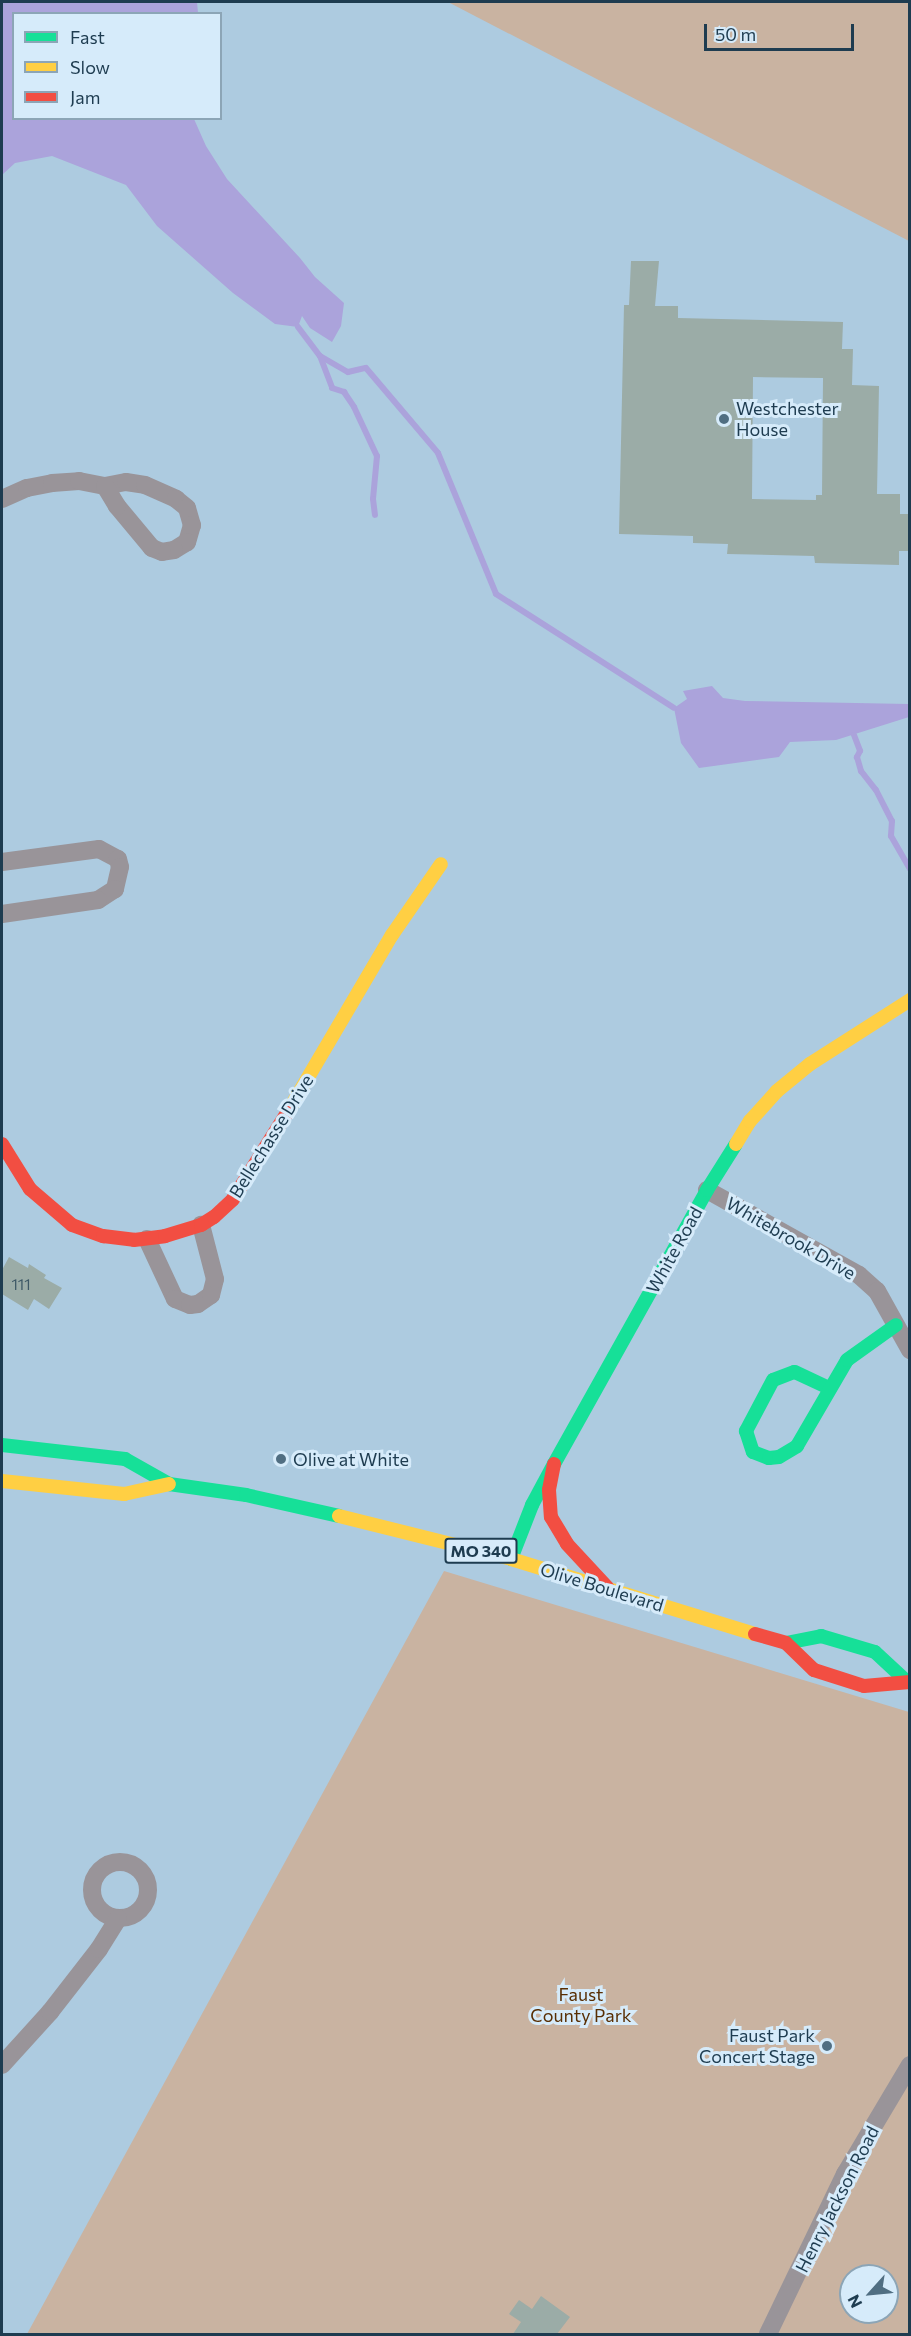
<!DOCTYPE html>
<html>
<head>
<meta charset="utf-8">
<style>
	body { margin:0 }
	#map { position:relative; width:911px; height:2336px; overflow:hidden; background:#adcbe0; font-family:Commissioner,sans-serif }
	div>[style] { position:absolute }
	.green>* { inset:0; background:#c9b3a1 }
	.water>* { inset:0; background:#aba3db }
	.stream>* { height:6px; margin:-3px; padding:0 3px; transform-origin:3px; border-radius:3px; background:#aba3db }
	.building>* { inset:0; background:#9baca7 }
	.street>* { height:18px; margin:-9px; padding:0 9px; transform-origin:9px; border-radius:9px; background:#999499 }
	.street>.ring { margin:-9px; padding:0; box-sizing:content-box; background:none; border:18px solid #999499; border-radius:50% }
	.fast>* { height:14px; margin:-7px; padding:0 7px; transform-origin:7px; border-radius:7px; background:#16e098 }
	.slow>* { height:14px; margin:-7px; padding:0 7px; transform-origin:7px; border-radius:7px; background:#ffcf43 }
	.jam>* { height:14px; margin:-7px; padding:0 7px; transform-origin:7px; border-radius:7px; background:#f24e42 }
	.dots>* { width:16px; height:16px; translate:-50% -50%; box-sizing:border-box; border:3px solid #d6ebfa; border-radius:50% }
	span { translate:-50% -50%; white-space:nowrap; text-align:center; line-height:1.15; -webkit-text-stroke:6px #d6ebfa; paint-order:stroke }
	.number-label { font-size:15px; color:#3d5866 }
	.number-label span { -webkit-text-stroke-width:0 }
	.shield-label span { padding:2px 4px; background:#d6ebfa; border:2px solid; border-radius:4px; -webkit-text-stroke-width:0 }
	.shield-label { font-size:16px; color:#1e3c50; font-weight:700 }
	.poi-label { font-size:18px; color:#1e3c50 }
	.left { translate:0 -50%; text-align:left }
	.right { translate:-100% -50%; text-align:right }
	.street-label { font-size:18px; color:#1e3c50 }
	.park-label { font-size:18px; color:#582e03 }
	.frame { position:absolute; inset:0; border:3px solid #1e3c50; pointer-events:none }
	.legend { position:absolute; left:12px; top:12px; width:210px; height:108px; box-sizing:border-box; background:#d6ebfa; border:2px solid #8ca5b6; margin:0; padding:8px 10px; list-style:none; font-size:18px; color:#1e3c50 }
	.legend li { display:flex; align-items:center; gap:12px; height:30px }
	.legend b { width:30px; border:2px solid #8ca5b6 }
	.north { position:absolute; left:839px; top:2264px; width:60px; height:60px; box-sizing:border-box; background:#d6ebfa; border:2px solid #8ca5b6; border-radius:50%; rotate:243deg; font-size:16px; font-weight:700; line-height:24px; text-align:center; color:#1e3c50 }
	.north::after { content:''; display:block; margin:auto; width:21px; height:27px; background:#506e82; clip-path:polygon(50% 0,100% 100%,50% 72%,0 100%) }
	.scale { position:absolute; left:704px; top:24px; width:150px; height:27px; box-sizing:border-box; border:3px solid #1e3c50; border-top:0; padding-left:8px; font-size:18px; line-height:21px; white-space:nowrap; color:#1e3c50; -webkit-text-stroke:4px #d6ebfa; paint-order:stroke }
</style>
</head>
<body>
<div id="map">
	<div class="green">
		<i style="clip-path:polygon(448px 2px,909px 2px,909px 241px)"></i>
		<i style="clip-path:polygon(evenodd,444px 1571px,909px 1712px,909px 2334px,27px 2334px,444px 1571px,851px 2276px,887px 2276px,887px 2312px,851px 2312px,851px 2276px)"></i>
	</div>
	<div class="water">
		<i style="clip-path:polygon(2px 2px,197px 2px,198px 13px,14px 14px,14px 118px,194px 119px,206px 146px,227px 179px,300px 258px,315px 277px,344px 303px,341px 326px,332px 342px,310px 328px,302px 316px,298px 327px,275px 324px,233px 293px,157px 226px,126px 185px,52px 156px,15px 163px,2px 175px)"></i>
		<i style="clip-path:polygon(712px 686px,723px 698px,745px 701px,909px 704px,909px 717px,836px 740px,790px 742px,779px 757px,699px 768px,681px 743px,674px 708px,687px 699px,683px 691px)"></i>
	</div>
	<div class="stream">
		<i style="left:298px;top:327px;width:36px;rotate:53deg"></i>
		<i style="left:320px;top:356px;width:32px;rotate:30deg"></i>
		<i style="left:348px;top:372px;width:18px;rotate:-13deg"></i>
		<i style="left:366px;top:368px;width:111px;rotate:49.7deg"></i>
		<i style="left:438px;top:453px;width:152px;rotate:67.6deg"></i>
		<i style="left:496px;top:594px;width:211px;rotate:32.6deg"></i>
		<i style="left:320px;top:356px;width:34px;rotate:69deg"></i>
		<i style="left:332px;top:388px;width:13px;rotate:18deg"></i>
		<i style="left:344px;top:392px;width:18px;rotate:56deg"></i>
		<i style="left:354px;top:407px;width:54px;rotate:64.9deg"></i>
		<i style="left:377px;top:456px;width:43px;rotate:95.3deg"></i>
		<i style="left:373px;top:499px;width:16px;rotate:83deg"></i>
		<i style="left:854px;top:735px;width:17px;rotate:69deg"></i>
		<i style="left:860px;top:751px;width:7px;rotate:117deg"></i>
		<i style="left:857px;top:757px;width:15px;rotate:74deg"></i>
		<i style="left:861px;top:771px;width:24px;rotate:52deg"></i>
		<i style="left:876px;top:790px;width:35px;rotate:63deg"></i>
		<i style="left:892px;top:821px;width:15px;rotate:94deg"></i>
		<i style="left:891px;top:836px;width:38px;rotate:60deg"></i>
	</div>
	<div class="building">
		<i style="clip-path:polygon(evenodd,631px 261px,659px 261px,655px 306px,678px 306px,678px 318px,843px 322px,842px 349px,853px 349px,852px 385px,879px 386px,877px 494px,900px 494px,900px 514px,909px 514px,909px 551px,899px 551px,899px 565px,815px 563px,814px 556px,727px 554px,728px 544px,693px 543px,693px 536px,619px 534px,624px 305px,629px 305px,631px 261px,753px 377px,823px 378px,822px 495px,816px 495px,816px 500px,752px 499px,753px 377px)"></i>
		<i style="clip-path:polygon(9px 1257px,28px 1268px,29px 1264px,46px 1275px,44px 1278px,62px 1288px,49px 1309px,34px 1299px,28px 1310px,2px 1294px,2px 1270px)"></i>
		<i style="clip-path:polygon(541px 2296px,570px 2317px,557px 2334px,513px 2334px,521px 2322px,509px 2314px,519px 2300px,532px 2309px)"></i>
	</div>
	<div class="street">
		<i style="left:2px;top:499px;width:27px;rotate:-24deg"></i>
		<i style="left:27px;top:488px;width:25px;rotate:-11deg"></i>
		<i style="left:52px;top:483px;width:27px;rotate:-4deg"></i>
		<i style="left:79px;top:481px;width:26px;rotate:11deg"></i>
		<i style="left:105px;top:486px;width:21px;rotate:-11deg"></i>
		<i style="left:126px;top:482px;width:19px;rotate:9deg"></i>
		<i style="left:145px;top:485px;width:34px;rotate:24deg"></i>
		<i style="left:176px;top:499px;width:14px;rotate:39deg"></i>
		<i style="left:187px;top:508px;width:18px;rotate:74deg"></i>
		<i style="left:192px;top:525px;width:18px;rotate:106deg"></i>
		<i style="left:187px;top:542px;width:15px;rotate:148deg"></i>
		<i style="left:174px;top:550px;width:12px;rotate:171deg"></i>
		<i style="left:162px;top:552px;width:11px;rotate:-158deg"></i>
		<i style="left:152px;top:548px;width:55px;rotate:-129.8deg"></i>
		<i style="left:117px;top:506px;width:23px;rotate:-121deg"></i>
		<i style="left:2px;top:862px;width:98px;rotate:-7.6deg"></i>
		<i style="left:99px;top:849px;width:21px;rotate:28deg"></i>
		<i style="left:118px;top:859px;width:8px;rotate:76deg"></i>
		<i style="left:120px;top:867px;width:23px;rotate:103deg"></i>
		<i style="left:115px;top:889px;width:20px;rotate:147deg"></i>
		<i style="left:98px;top:900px;width:97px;rotate:171.7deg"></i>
		<i style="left:707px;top:1190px;width:174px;rotate:29.2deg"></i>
		<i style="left:859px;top:1275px;width:24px;rotate:42deg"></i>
		<i style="left:877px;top:1291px;width:68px;rotate:60.8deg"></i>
		<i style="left:147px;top:1239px;width:66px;rotate:65deg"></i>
		<i style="left:175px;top:1299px;width:16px;rotate:22deg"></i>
		<i style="left:190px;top:1305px;width:8px;rotate:-7deg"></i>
		<i style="left:198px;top:1304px;width:16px;rotate:-35deg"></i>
		<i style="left:211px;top:1295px;width:16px;rotate:-76deg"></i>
		<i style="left:215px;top:1279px;width:56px;rotate:-104.5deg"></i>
		<i class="ring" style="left:92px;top:1862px;width:38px;height:38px"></i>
		<i style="left:2px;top:2065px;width:72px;rotate:-47.8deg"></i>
		<i style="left:50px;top:2012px;width:80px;rotate:-52.1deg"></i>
		<i style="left:99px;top:1949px;width:36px;rotate:-58deg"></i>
		<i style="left:768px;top:2334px;width:178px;rotate:-64.3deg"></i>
		<i style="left:845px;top:2174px;width:127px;rotate:-59.2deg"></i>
	</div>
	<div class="fast">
		<i style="left:829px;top:1388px;width:38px;rotate:-155deg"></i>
		<i style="left:794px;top:1372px;width:22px;rotate:159deg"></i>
		<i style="left:773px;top:1380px;width:58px;rotate:117.9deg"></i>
		<i style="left:746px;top:1431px;width:22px;rotate:72deg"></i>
		<i style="left:753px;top:1452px;width:17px;rotate:21deg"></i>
		<i style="left:769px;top:1458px;width:10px;rotate:-6deg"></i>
		<i style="left:779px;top:1457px;width:21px;rotate:-31deg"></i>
		<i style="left:797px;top:1446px;width:99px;rotate:-59.8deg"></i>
		<i style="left:847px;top:1360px;width:60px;rotate:-35.5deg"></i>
		<i style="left:2px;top:1445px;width:124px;rotate:6.5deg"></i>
		<i style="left:125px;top:1459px;width:51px;rotate:29.6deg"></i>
		<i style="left:169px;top:1484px;width:78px;rotate:8.1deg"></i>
		<i style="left:246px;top:1495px;width:95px;rotate:12.7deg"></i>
		<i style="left:511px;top:1559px;width:58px;rotate:-68.7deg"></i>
		<i style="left:532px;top:1505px;width:47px;rotate:-61.8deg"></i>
		<i style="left:554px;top:1464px;width:314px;rotate:-60.8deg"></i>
		<i style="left:707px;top:1190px;width:54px;rotate:-57.8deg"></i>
		<i style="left:786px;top:1643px;width:36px;rotate:-11deg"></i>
		<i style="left:821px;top:1636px;width:56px;rotate:16.5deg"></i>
		<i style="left:875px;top:1652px;width:41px;rotate:43deg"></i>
	</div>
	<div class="slow">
		<i style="left:290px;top:1108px;width:201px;rotate:-59.5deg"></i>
		<i style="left:392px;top:935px;width:86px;rotate:-55.4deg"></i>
		<i style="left:736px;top:1144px;width:27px;rotate:-59deg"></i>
		<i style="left:750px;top:1121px;width:40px;rotate:-48deg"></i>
		<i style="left:777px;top:1091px;width:43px;rotate:-39.3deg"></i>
		<i style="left:810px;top:1064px;width:119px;rotate:-32.6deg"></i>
		<i style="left:2px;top:1481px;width:123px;rotate:6.1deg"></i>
		<i style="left:124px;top:1494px;width:46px;rotate:-12.5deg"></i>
		<i style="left:339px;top:1516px;width:177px;rotate:14deg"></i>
		<i style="left:511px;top:1559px;width:255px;rotate:17.1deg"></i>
	</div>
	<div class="jam">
		<i style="left:2px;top:1144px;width:53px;rotate:58.1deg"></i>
		<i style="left:30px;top:1189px;width:55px;rotate:40.6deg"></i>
		<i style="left:72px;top:1225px;width:33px;rotate:20deg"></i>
		<i style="left:103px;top:1236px;width:31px;rotate:7deg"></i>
		<i style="left:134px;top:1240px;width:31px;rotate:-7deg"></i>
		<i style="left:165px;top:1236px;width:38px;rotate:-17deg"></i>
		<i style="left:201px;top:1225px;width:15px;rotate:-32deg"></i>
		<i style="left:214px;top:1217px;width:26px;rotate:-43deg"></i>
		<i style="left:233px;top:1199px;width:107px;rotate:-57.9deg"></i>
		<i style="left:554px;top:1464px;width:26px;rotate:101deg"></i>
		<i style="left:549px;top:1490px;width:27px;rotate:86deg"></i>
		<i style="left:551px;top:1517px;width:31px;rotate:59deg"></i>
		<i style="left:567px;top:1544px;width:59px;rotate:47.1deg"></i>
		<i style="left:755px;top:1634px;width:32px;rotate:16deg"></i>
		<i style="left:786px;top:1643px;width:39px;rotate:44deg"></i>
		<i style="left:814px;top:1670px;width:52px;rotate:17.7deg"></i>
		<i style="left:864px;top:1686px;width:46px;rotate:-5deg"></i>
	</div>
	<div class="dots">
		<i style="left:724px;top:419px;background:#506e82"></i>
		<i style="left:281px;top:1459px;background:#506e82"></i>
		<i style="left:827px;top:2046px;background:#506e82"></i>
	</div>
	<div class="number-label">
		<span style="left:21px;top:1285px">111</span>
	</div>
	<div class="shield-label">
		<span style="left:481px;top:1551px">MO 340</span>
	</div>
	<div class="poi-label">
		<span class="left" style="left:736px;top:419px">Westchester<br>House</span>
		<span class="left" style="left:293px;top:1459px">Olive at White</span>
		<span class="right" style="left:815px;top:2046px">Faust Park<br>Concert Stage</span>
	</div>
	<div class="street-label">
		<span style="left:271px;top:1136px;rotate:-58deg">Bellechasse Drive</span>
		<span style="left:791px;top:1238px;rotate:30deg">Whitebrook Drive</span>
		<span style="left:674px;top:1250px;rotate:-61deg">White Road</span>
		<span style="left:602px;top:1587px;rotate:17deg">Olive Boulevard</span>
		<span style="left:837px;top:2199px;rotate:-63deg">Henry Jackson Road</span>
	</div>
	<div class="park-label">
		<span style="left:581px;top:2005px">Faust<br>County Park</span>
	</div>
	<div class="frame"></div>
	<ul class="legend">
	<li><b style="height:8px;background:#16e098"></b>Fast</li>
	<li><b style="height:8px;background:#ffcf43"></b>Slow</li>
	<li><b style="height:8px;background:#f24e42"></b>Jam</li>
	</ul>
	<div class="north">N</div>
	<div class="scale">50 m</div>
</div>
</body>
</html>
